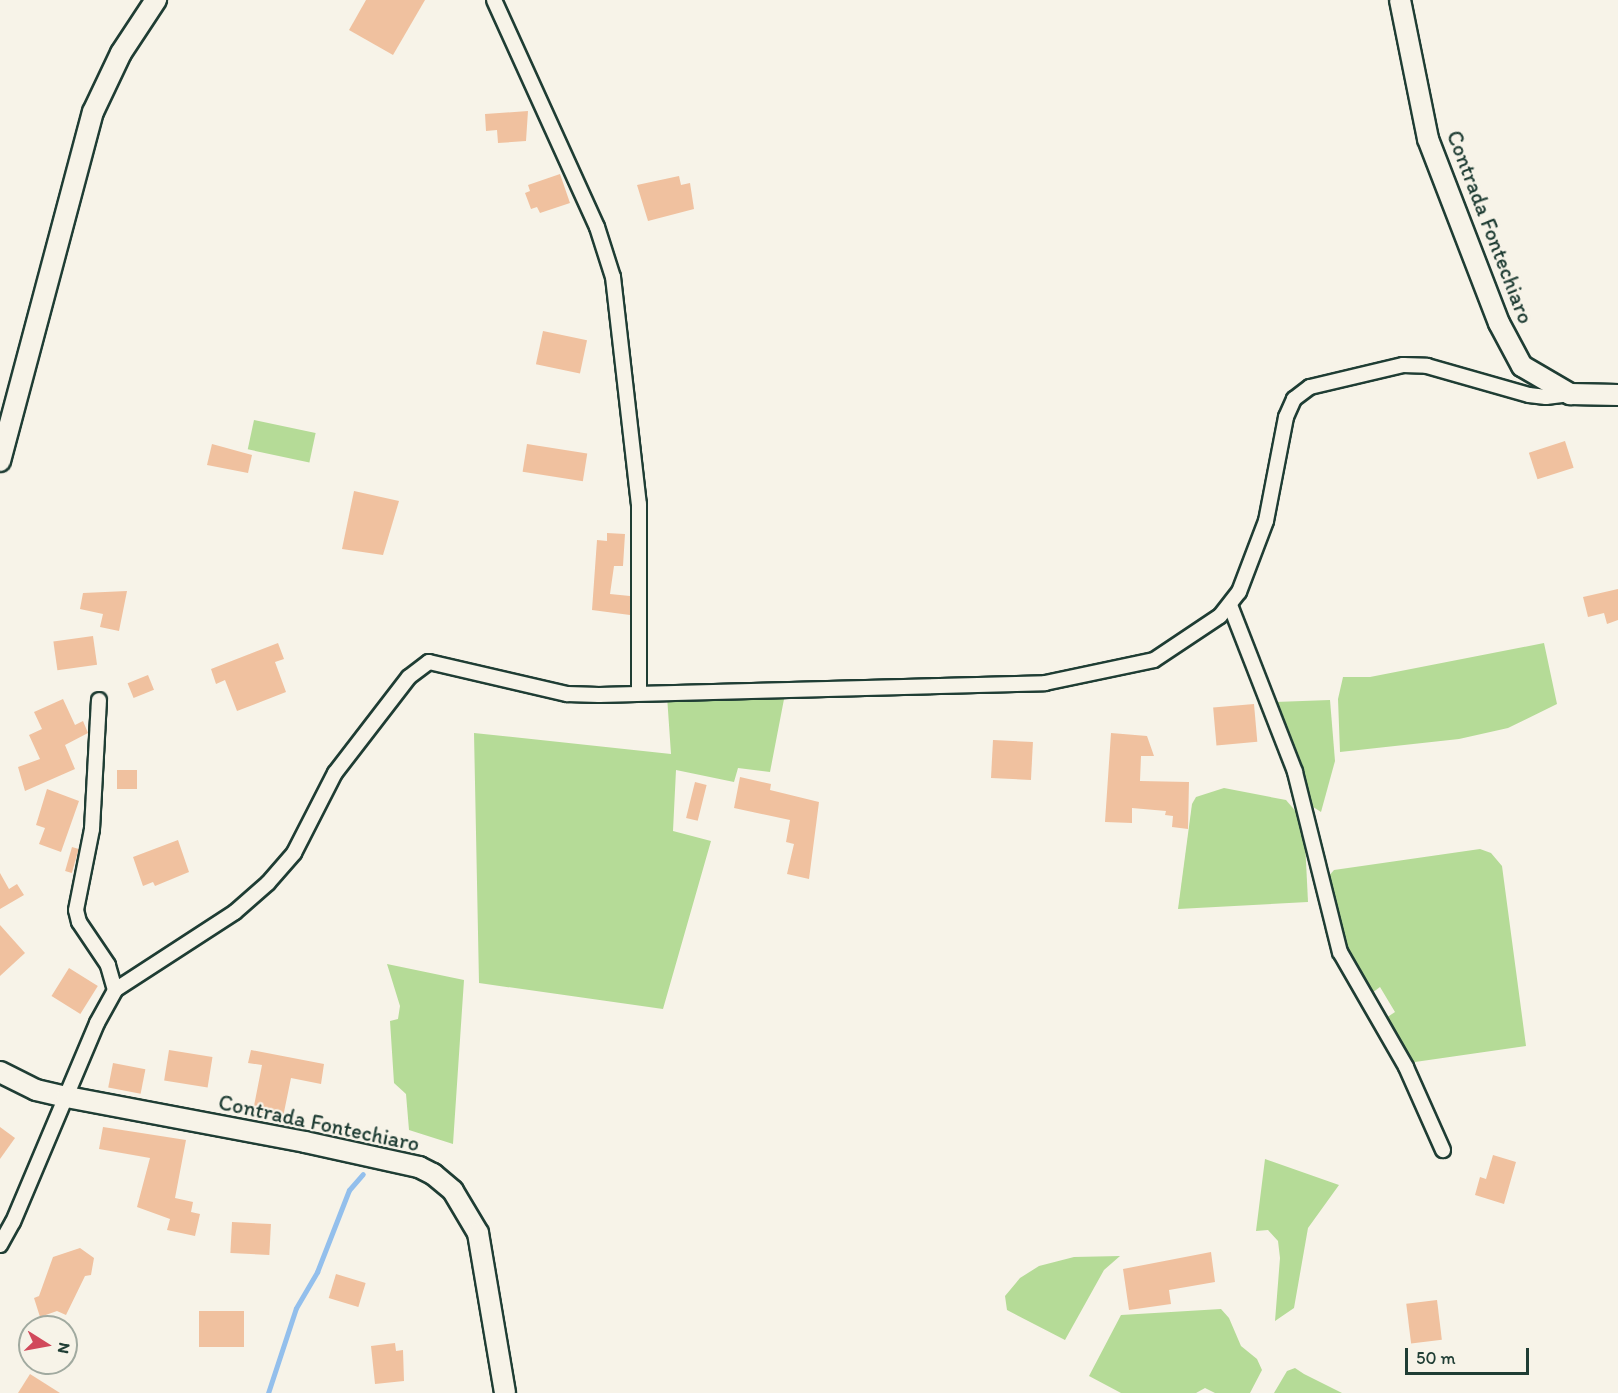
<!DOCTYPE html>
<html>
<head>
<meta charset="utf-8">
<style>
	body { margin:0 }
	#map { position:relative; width:1618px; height:1393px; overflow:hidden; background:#f7f3e8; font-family:Itim,sans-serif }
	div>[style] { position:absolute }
	.green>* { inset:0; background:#b5db97; transform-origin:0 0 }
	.stream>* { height:5px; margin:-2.5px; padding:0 2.5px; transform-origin:2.5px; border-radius:2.5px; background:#93bfec }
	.building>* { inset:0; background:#f0c19f; transform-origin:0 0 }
	.roads { filter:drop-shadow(2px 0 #1f3d34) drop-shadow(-2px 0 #1f3d34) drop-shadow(0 2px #1f3d34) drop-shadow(0 -2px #1f3d34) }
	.street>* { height:14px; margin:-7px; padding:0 7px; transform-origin:7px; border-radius:7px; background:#f7f3e8 }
	.secondary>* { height:20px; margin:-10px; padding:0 10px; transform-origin:10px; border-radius:10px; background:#f7f3e8 }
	span { translate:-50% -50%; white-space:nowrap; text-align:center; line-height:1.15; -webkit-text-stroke:4.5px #f7f3e8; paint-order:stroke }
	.street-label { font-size:22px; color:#1f3d34 }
	.north { position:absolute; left:18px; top:1315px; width:60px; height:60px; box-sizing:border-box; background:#f7f3e8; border:2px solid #a1aaa0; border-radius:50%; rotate:101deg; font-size:16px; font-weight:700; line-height:24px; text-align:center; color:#1f3d34 }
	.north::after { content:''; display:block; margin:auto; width:21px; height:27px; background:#d1495b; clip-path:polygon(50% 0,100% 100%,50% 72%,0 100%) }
	.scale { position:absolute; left:1405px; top:1348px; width:124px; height:27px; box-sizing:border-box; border:3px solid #1f3d34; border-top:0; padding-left:8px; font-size:18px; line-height:21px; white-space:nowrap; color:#1f3d34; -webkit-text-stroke:4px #f7f3e8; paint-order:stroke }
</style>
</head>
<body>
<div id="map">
	<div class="green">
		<i style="left:254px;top:420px;width:63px;height:30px;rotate:12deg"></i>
		<i style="clip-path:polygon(1544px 643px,1557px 704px,1508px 728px,1459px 739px,1340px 752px,1338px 699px,1343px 677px,1370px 677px)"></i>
		<i style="clip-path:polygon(785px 694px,770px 772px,738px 768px,734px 782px,676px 770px,673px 831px,711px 841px,663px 1009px,479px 983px,474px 733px,671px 754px,667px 696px)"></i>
		<i style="clip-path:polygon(1330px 700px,1335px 761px,1321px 812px,1310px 805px,1275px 702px)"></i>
		<i style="clip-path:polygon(1224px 788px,1286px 800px,1304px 821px,1308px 902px,1178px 909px,1192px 804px,1196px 797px)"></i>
		<i style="clip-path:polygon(1480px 849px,1491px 853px,1502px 866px,1526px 1046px,1408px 1063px,1386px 1018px,1395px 1012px,1380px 987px,1372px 993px,1349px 954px,1327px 878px,1334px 870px)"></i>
		<i style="clip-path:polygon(387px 964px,464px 980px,453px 1144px,409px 1130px,406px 1094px,394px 1083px,390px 1021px,398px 1019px,400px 1006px)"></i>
		<i style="clip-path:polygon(1265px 1159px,1339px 1185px,1308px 1228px,1294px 1308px,1275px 1321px,1280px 1258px,1278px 1241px,1268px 1230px,1256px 1231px)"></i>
		<i style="clip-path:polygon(1120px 1256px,1104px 1270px,1065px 1340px,1007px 1310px,1005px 1296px,1020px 1278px,1039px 1266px,1074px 1257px)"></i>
		<i style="clip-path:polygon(1221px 1309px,1229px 1318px,1241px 1346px,1257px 1359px,1262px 1370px,1250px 1393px,1215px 1393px,1205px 1388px,1196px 1393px,1121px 1393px,1089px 1376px,1121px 1315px)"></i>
		<i style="clip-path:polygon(1295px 1368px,1304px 1374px,1342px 1393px,1274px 1393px,1287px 1371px)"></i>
	</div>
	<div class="stream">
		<i style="left:268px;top:1393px;width:89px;rotate:-71.8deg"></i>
		<i style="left:296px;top:1308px;width:42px;rotate:-59.7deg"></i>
		<i style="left:317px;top:1272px;width:88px;rotate:-68.7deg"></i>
		<i style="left:349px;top:1190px;width:21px;rotate:-49deg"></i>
	</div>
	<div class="building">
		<i style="clip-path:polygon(366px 0,425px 0,393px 55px,349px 30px)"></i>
		<i style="clip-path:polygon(528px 111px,526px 141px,498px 143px,497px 130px,486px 131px,485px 114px)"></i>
		<i style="clip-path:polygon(560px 174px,570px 203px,540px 213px,537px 207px,531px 209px,525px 193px,530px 191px,528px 185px)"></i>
		<i style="clip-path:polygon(679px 176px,681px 185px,690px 183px,694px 209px,648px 221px,637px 185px)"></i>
		<i style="left:543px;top:331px;width:45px;height:34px;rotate:12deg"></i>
		<i style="left:1565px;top:441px;width:28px;height:38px;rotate:72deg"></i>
		<i style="clip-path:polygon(212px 444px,252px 455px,248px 473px,207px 465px)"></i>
		<i style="left:527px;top:444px;width:61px;height:28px;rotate:9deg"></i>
		<i style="clip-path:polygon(354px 491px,399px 501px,383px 555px,342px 549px)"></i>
		<i style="clip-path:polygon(607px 533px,625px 534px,623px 566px,614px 566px,610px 594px,630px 596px,630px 615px,592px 610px,597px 540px,607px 541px)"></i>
		<i style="clip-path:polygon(1618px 589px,1618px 620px,1607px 624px,1604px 613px,1588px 617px,1583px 597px)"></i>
		<i style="clip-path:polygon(127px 591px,119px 631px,100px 627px,103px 614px,80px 609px,83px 593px)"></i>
		<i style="left:93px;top:636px;width:29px;height:40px;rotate:82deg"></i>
		<i style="clip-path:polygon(278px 643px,284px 659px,275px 662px,286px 692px,237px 711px,225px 680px,216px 684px,211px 669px)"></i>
		<i style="left:148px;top:675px;width:16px;height:22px;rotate:68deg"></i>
		<i style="clip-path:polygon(63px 699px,75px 725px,83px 721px,88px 733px,65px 745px,75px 769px,25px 791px,18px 767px,40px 759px,29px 735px,42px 729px,34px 712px)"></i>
		<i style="left:1254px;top:704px;width:38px;height:41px;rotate:85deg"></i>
		<i style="clip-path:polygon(1111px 733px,1147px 736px,1154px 756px,1141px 756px,1140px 781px,1189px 782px,1188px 829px,1172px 827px,1173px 816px,1165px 815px,1166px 811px,1132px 808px,1132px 823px,1105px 822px)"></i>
		<i style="left:993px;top:740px;width:40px;height:38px;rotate:3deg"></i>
		<i style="left:117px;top:770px;width:20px;height:19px"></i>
		<i style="clip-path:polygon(740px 777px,771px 784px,770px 790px,819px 802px,809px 879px,787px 874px,794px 844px,786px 842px,790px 820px,734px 808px)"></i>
		<i style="left:695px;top:782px;width:12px;height:37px;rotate:14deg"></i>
		<i style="clip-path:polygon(47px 789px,79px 801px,61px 852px,39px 844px,45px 828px,36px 825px)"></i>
		<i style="clip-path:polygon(178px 840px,189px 872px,155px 886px,153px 882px,143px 886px,133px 857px)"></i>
		<i style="left:72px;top:847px;width:7px;height:25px;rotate:16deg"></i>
		<i style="clip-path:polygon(0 873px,9px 889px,17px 884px,24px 895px,0 909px)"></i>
		<i style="clip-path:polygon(0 925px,25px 953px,0 976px)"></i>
		<i style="left:69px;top:968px;width:34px;height:33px;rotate:32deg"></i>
		<i style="left:169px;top:1050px;width:44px;height:31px;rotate:9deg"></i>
		<i style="clip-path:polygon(251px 1050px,324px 1064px,321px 1084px,291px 1078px,283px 1117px,253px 1111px,262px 1065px,248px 1063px)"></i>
		<i style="left:113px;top:1063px;width:33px;height:25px;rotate:11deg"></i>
		<i style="clip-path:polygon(0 1127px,15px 1138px,0 1159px)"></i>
		<i style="clip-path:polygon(103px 1127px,186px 1140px,175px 1198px,193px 1202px,191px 1212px,200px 1214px,195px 1236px,167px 1230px,170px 1219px,137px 1207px,150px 1158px,99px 1149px)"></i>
		<i style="clip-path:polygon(1493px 1155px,1516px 1162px,1504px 1204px,1475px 1195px,1480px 1177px,1486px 1179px)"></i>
		<i style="left:232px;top:1222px;width:39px;height:31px;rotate:3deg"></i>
		<i style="clip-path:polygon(80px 1248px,94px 1258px,91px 1275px,85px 1276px,66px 1315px,57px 1311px,40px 1317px,34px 1298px,39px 1296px,53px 1257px)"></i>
		<i style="clip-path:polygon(1211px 1252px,1215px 1282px,1169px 1290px,1171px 1304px,1129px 1310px,1123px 1269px)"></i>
		<i style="left:336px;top:1274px;width:31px;height:25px;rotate:17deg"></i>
		<i style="left:1437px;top:1300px;width:40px;height:31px;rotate:83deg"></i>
		<i style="left:199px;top:1311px;width:45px;height:36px"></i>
		<i style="clip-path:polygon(395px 1343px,396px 1351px,403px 1350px,404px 1381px,375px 1384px,371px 1346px)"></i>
		<i style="clip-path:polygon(30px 1374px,60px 1393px,18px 1393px)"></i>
	</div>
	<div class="roads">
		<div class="street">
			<i style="left:494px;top:0;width:249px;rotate:65.6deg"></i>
			<i style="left:597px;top:227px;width:52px;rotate:72.3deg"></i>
			<i style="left:613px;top:277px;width:228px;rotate:83.5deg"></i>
			<i style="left:639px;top:504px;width:187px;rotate:90deg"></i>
			<i style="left:1230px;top:605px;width:179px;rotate:68.7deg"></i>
			<i style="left:1295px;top:772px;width:186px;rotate:76deg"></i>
			<i style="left:1340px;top:952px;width:133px;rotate:60.1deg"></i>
			<i style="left:1406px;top:1067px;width:91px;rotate:66deg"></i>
			<i style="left:115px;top:990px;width:143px;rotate:-33deg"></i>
			<i style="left:235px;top:912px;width:44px;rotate:-41.3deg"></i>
			<i style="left:268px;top:883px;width:40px;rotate:-49deg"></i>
			<i style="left:294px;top:853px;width:90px;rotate:-62.9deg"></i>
			<i style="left:335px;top:773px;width:121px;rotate:-52.4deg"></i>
			<i style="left:409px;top:677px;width:25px;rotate:-37deg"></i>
			<i style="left:429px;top:662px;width:142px;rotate:13.1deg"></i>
			<i style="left:567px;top:694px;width:32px;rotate:2deg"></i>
			<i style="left:599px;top:695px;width:446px;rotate:-1.5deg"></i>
			<i style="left:1045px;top:683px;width:111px;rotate:-11.9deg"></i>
			<i style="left:1154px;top:660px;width:79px;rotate:-33.7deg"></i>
			<i style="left:1220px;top:616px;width:31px;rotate:-52deg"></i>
			<i style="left:1239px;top:592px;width:76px;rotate:-69.2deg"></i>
			<i style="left:1266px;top:521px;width:106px;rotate:-79.1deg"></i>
			<i style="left:1286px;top:417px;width:20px;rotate:-66deg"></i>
			<i style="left:1294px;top:399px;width:20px;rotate:-37deg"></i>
			<i style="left:1310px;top:387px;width:96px;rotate:-13.3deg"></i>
			<i style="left:1403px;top:365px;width:24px;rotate:2deg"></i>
			<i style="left:1427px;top:366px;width:106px;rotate:15.9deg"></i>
			<i style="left:1529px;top:395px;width:17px;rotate:7deg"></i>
			<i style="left:1546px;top:397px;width:24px;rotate:-7deg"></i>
			<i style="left:0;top:1245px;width:26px;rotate:-61deg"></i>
			<i style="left:13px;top:1222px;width:216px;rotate:-67.1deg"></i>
			<i style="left:97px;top:1023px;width:38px;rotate:-61deg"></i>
			<i style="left:115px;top:990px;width:26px;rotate:-106deg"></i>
			<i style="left:108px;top:965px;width:52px;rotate:-124deg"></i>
			<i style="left:79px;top:922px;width:12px;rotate:-104deg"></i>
			<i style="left:76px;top:910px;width:83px;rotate:-78.8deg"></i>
			<i style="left:92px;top:829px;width:129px;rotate:-86.9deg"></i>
		</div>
		<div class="secondary">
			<i style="left:1400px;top:0;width:142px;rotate:78.6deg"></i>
			<i style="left:1428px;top:139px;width:197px;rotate:68.9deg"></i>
			<i style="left:1499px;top:323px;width:49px;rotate:61.9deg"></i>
			<i style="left:1522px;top:366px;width:56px;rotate:30.3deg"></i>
			<i style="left:1570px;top:394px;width:48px;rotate:1.2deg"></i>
			<i style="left:0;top:461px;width:361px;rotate:-75.1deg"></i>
			<i style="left:93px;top:112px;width:65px;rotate:-64.6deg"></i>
			<i style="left:121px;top:53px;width:64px;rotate:-56.6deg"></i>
			<i style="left:0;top:1072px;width:40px;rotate:26.6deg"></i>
			<i style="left:36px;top:1090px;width:32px;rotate:13deg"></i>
			<i style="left:67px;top:1097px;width:242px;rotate:10.7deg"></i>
			<i style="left:305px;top:1142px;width:117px;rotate:12.4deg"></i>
			<i style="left:419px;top:1167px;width:16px;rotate:27deg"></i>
			<i style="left:433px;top:1174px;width:26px;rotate:40deg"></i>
			<i style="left:453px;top:1191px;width:49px;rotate:59.2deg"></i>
			<i style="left:478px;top:1233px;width:162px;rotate:80.4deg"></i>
		</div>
	</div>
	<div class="street-label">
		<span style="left:1490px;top:227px;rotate:69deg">Contrada Fontechiaro</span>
		<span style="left:319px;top:1123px;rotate:12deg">Contrada Fontechiaro</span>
	</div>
	<div class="north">N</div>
	<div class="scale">50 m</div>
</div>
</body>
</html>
